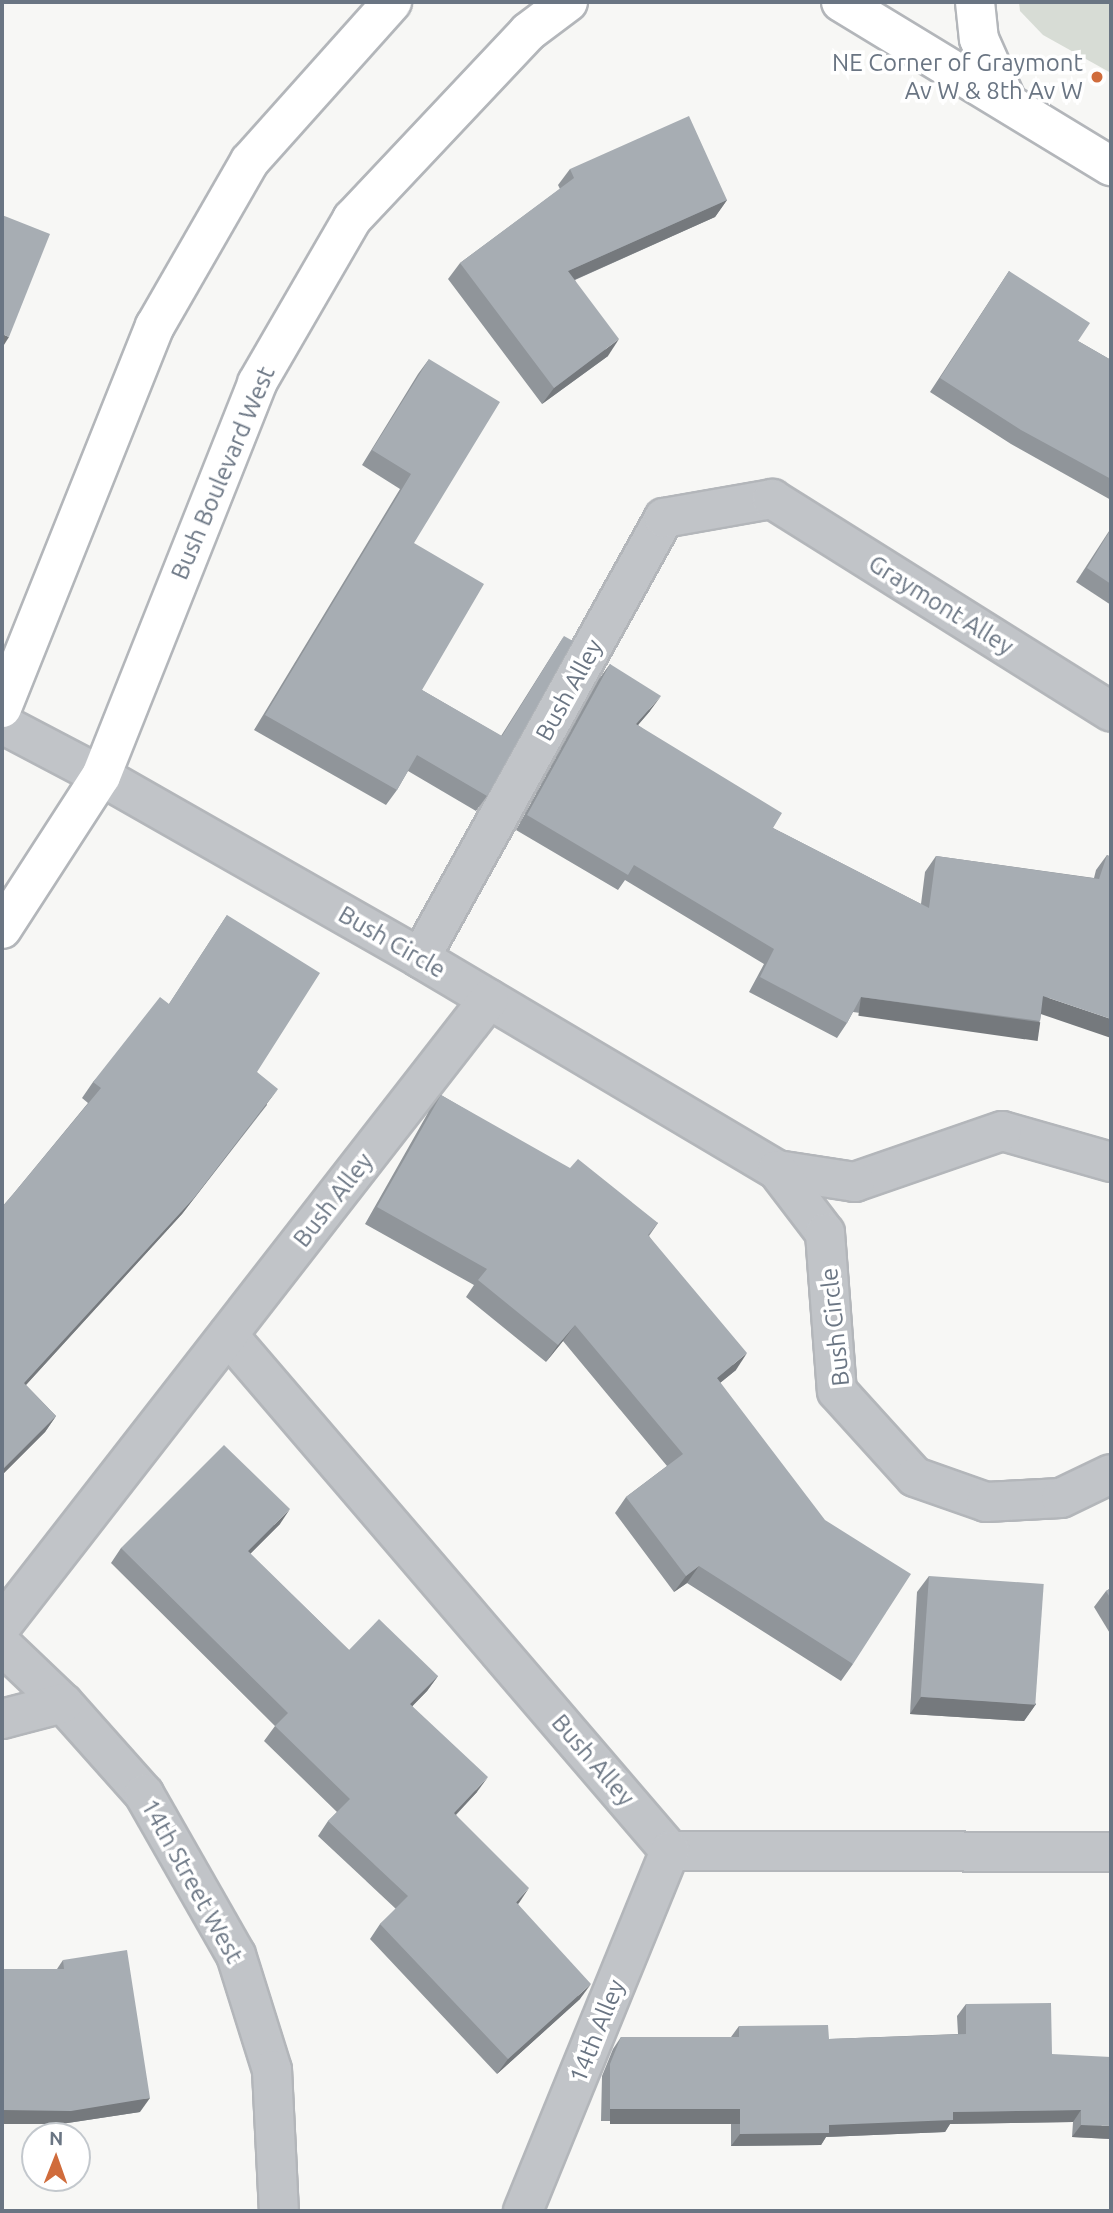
<!DOCTYPE html>
<html>
<head>
<meta charset="utf-8">
<style>
	body { margin:0 }
	#map { position:relative; width:1113px; height:2213px; overflow:hidden; background:#f7f7f5; font-family:Ubuntu,sans-serif }
	div>[style] { position:absolute }
	.green>* { inset:0; background:#d7dcd5 }
	.roads { filter:drop-shadow(2px 0 #b3b6ba) drop-shadow(-2px 0 #b3b6ba) drop-shadow(0 2px #b3b6ba) drop-shadow(0 -2px #b3b6ba) }
	.minor>* { height:38px; margin:-19px; padding:0 19px; transform-origin:19px; border-radius:19px; background:#c1c4c8 }
	.major>* { height:38px; margin:-19px; padding:0 19px; transform-origin:19px; border-radius:19px; background:#fff }
	.wall>* { inset:0; background:#90959a }
	.shaded-wall>* { inset:0; background:#75797d; transform-origin:0 0 }
	.building>* { inset:0; background:#a7adb3; transform-origin:0 0 }
	.dots>* { width:19px; height:19px; translate:-50% -50%; box-sizing:border-box; border:4px solid #fff; border-radius:50% }
	span { translate:-50% -50%; white-space:nowrap; text-align:center; line-height:1.15; -webkit-text-stroke:7px #fff; paint-order:stroke }
	.poi-label { font-size:24px; color:#6a7583 }
	.right { translate:-100% -50%; text-align:right }
	.street-label { font-size:24px; color:#6a7583 }
	.frame { position:absolute; inset:0; border:4px solid #6a7583; pointer-events:none }
	.north { position:absolute; left:21px; top:2122px; width:70px; height:70px; box-sizing:border-box; background:#fff; border:2px solid #c3c8cd; border-radius:50%; rotate:1deg; font-size:19px; font-weight:700; line-height:28px; text-align:center; color:#6a7583 }
	.north::after { content:''; display:block; margin:auto; width:24px; height:32px; background:#d06c3c; clip-path:polygon(50% 0,100% 100%,50% 72%,0 100%) }
</style>
</head>
<body>
<div id="map">
	<div class="green">
		<i style="clip-path:polygon(1019px 2px,1111px 2px,1111px 73px,1043px 35px,1020px 11px)"></i>
	</div>
	<div class="roads">
		<div class="minor">
			<i style="left:2px;top:724px;width:112px;rotate:27.7deg"></i>
			<i style="left:101px;top:776px;width:367px;rotate:29.7deg"></i>
			<i style="left:420px;top:958px;width:415px;rotate:30.7deg"></i>
			<i style="left:420px;top:958px;width:503px;rotate:-60.99deg"></i>
			<i style="left:664px;top:518px;width:110px;rotate:-10deg"></i>
			<i style="left:772px;top:499px;width:400px;rotate:32.1deg"></i>
			<i style="left:1111px;top:1162px;width:113px;rotate:-164.1deg"></i>
			<i style="left:1002px;top:1131px;width:156px;rotate:160.9deg"></i>
			<i style="left:855px;top:1182px;width:79px;rotate:-171.3deg"></i>
			<i style="left:777px;top:1170px;width:79px;rotate:52.7deg"></i>
			<i style="left:825px;top:1233px;width:158px;rotate:85.7deg"></i>
			<i style="left:837px;top:1391px;width:116px;rotate:47.8deg"></i>
			<i style="left:915px;top:1477px;width:75px;rotate:19.4deg"></i>
			<i style="left:986px;top:1502px;width:75px;rotate:-3.1deg"></i>
			<i style="left:1061px;top:1498px;width:55px;rotate:-25.6deg"></i>
			<i style="left:228px;top:1335px;width:679px;rotate:49.42deg"></i>
			<i style="left:670px;top:1851px;width:441px;rotate:0.1deg"></i>
			<i style="left:2px;top:1625px;width:793px;rotate:-52.12deg"></i>
			<i style="left:2px;top:1645px;width:84px;rotate:43.6deg"></i>
			<i style="left:63px;top:1703px;width:122px;rotate:48.3deg"></i>
			<i style="left:144px;top:1794px;width:185px;rotate:60.3deg"></i>
			<i style="left:236px;top:1955px;width:121px;rotate:72.6deg"></i>
			<i style="left:272px;top:2070px;width:141px;rotate:87.2deg"></i>
			<i style="left:2px;top:1719px;width:63px;rotate:-14.7deg"></i>
			<i style="left:523px;top:2211px;width:389px;rotate:-67.8deg"></i>
		</div>
		<div class="major">
			<i style="left:841px;top:2px;width:316px;rotate:31.3deg"></i>
			<i style="left:975px;top:2px;width:37px;rotate:84deg"></i>
			<i style="left:979px;top:39px;width:69px;rotate:66deg"></i>
			<i style="left:2px;top:708px;width:412px;rotate:-68.2deg"></i>
			<i style="left:155px;top:326px;width:190px;rotate:-60.1deg"></i>
			<i style="left:250px;top:161px;width:213px;rotate:-48.2deg"></i>
			<i style="left:2px;top:929px;width:182px;rotate:-57.1deg"></i>
			<i style="left:101px;top:776px;width:423px;rotate:-68.3deg"></i>
			<i style="left:257px;top:383px;width:190px;rotate:-59.9deg"></i>
			<i style="left:352px;top:219px;width:257px;rotate:-46.7deg"></i>
			<i style="left:528px;top:32px;width:50px;rotate:-36.9deg"></i>
		</div>
	</div>
	<div class="wall">
		<i style="clip-path:polygon(570px 169px,727px 200px,715px 217px,575px 280px,608px 356px,542px 404px,448px 279px,460px 263px,560px 189px,558px 185px)"></i>
		<i style="clip-path:polygon(1009px 271px,1078px 341px,1111px 360px,1111px 500px,1011px 444px,930px 392px)"></i>
		<i style="clip-path:polygon(429px 359px,414px 543px,422px 690px,501px 736px,564px 636px,487px 796px,476px 811px,408px 771px,397px 790px,386px 805px,254px 730px,400px 489px,362px 465px,418px 374px)"></i>
		<i style="clip-path:polygon(1111px 528px,1111px 605px,1076px 582px)"></i>
		<i style="clip-path:polygon(610px 664px,650px 711px,638px 725px,773px 828px,921px 904px,925px 872px,936px 856px,1094px 878px,1096px 870px,1107px 855px,1111px 857px,1041px 1014px,1040px 1021px,1029px 1036px,853px 1012px,847px 1023px,837px 1038px,749px 992px,764px 964px,625px 880px,618px 890px,516px 830px,599px 679px)"></i>
		<i style="clip-path:polygon(227px 915px,257px 1072px,267px 1105px,182px 1214px,26px 1385px,56px 1416px,45px 1432px,2px 1475px,2px 1207px,14px 1193px,88px 1103px,82px 1098px,93px 1082px,169px 1004px)"></i>
		<i style="clip-path:polygon(441px 1095px,658px 1223px,649px 1236px,736px 1370px,720px 1383px,853px 1664px,841px 1681px,687px 1583px,674px 1592px,615px 1513px,626px 1497px,667px 1466px,563px 1341px,546px 1362px,466px 1297px,474px 1285px,365px 1224px,429px 1111px)"></i>
		<i style="clip-path:polygon(280px 1524px,250px 1554px,349px 1650px,438px 1676px,427px 1691px,412px 1706px,477px 1792px,456px 1815px,518px 1904px,580px 1999px,497px 2074px,370px 1939px,380px 1924px,396px 1909px,318px 1836px,328px 1821px,337px 1812px,264px 1741px,275px 1726px,111px 1563px,121px 1548px)"></i>
		<i style="clip-path:polygon(929px 1576px,1036px 1704px,1024px 1721px,910px 1714px,917px 1592px)"></i>
		<i style="clip-path:polygon(1111px 1588px,1111px 1635px,1094px 1607px,1106px 1591px)"></i>
		<i style="clip-path:polygon(63px 1960px,140px 2112px,61px 2124px,57px 1969px)"></i>
		<i style="clip-path:polygon(966px 2004px,1052px 2054px,1111px 2139px,1072px 2137px,1073px 2122px,950px 2124px,945px 2132px,826px 2137px,821px 2145px,731px 2146px,731px 2121px,601px 2121px,602px 2076px,613px 2049px,621px 2037px,731px 2037px,739px 2026px,829px 2039px,958px 2034px,957px 2016px)"></i>
	</div>
	<div class="shaded-wall">
		<i style="clip-path:polygon(727px 200px,715px 217px,556px 288px,568px 271px)"></i>
		<i style="clip-path:polygon(2px 334px,9px 337px,2px 348px)"></i>
		<i style="clip-path:polygon(619px 339px,608px 356px,542px 404px,554px 388px)"></i>
		<i style="clip-path:polygon(661px 696px,650px 711px,625px 740px,636px 724px)"></i>
		<i style="clip-path:polygon(1043px 996px,1111px 1019px,1111px 1038px,1032px 1011px)"></i>
		<i style="left:861px;top:997px;width:181px;height:19px;rotate:8deg"></i>
		<i style="clip-path:polygon(278px 1089px,182px 1214px,13px 1399px,24px 1383px)"></i>
		<i style="clip-path:polygon(575px 1325px,563px 1341px,546px 1362px,558px 1345px)"></i>
		<i style="clip-path:polygon(747px 1353px,736px 1370px,705px 1395px,717px 1378px)"></i>
		<i style="clip-path:polygon(56px 1416px,45px 1432px,2px 1475px,2px 1470px)"></i>
		<i style="clip-path:polygon(290px 1509px,280px 1524px,238px 1566px,248px 1551px)"></i>
		<i style="clip-path:polygon(699px 1566px,687px 1583px,674px 1592px,686px 1576px)"></i>
		<i style="clip-path:polygon(438px 1676px,427px 1691px,400px 1719px,410px 1704px)"></i>
		<i style="clip-path:polygon(921px 1697px,1036px 1704px,1024px 1721px,910px 1714px)"></i>
		<i style="clip-path:polygon(488px 1777px,477px 1792px,444px 1827px,454px 1813px)"></i>
		<i style="clip-path:polygon(529px 1888px,519px 1903px,506px 1916px,516px 1902px)"></i>
		<i style="clip-path:polygon(591px 1984px,580px 1999px,497px 2074px,508px 2059px)"></i>
		<i style="clip-path:polygon(150px 2098px,140px 2112px,61px 2124px,2px 2124px,2px 2110px)"></i>
		<i style="left:610px;top:2109px;width:130px;height:15px"></i>
		<i style="clip-path:polygon(1081px 2110px,1073px 2122px,950px 2124px,945px 2132px,826px 2137px,821px 2145px,731px 2146px,740px 2134px,953px 2112px)"></i>
		<i style="clip-path:polygon(1081px 2125px,1111px 2126px,1111px 2139px,1072px 2137px)"></i>
	</div>
	<div class="building">
		<i style="clip-path:polygon(689px 116px,727px 200px,568px 271px,619px 339px,554px 388px,460px 263px,574px 178px,570px 169px)"></i>
		<i style="clip-path:polygon(2px 215px,50px 234px,9px 337px,2px 334px)"></i>
		<i style="clip-path:polygon(1009px 271px,1090px 323px,1078px 341px,1111px 360px,1111px 479px,1021px 430px,940px 378px)"></i>
		<i style="clip-path:polygon(429px 359px,500px 402px,414px 543px,484px 584px,422px 690px,502px 736px,564px 636px,573px 641px,487px 796px,417px 755px,397px 790px,265px 715px,411px 474px,372px 450px)"></i>
		<i style="clip-path:polygon(1111px 529px,1111px 584px,1087px 568px)"></i>
		<i style="clip-path:polygon(610px 664px,661px 696px,636px 724px,782px 813px,773px 828px,929px 908px,936px 856px,1099px 879px,1107px 855px,1111px 857px,1111px 1019px,1043px 996px,1040px 1021px,861px 997px,847px 1023px,760px 977px,774px 949px,634px 865px,628px 875px,527px 815px)"></i>
		<i style="clip-path:polygon(227px 915px,320px 973px,257px 1072px,278px 1089px,194px 1198px,24px 1383px,56px 1416px,2px 1470px,2px 1207px,14px 1193px,101px 1088px,93px 1082px,160px 997px,169px 1004px)"></i>
		<i style="clip-path:polygon(441px 1095px,570px 1168px,578px 1159px,658px 1223px,648px 1235px,747px 1353px,717px 1378px,825px 1520px,911px 1574px,853px 1664px,699px 1566px,686px 1576px,626px 1497px,683px 1454px,575px 1325px,558px 1345px,478px 1280px,487px 1269px,377px 1207px)"></i>
		<i style="clip-path:polygon(224px 1445px,290px 1509px,248px 1551px,349px 1650px,379px 1619px,438px 1676px,410px 1704px,488px 1777px,454px 1813px,529px 1888px,516px 1902px,591px 1984px,508px 2059px,380px 1924px,408px 1896px,328px 1821px,350px 1799px,275px 1726px,288px 1713px,121px 1548px)"></i>
		<i style="left:929px;top:1576px;width:115px;height:121px;rotate:4deg"></i>
		<i style="clip-path:polygon(1111px 1588px,1111px 1599px,1106px 1591px)"></i>
		<i style="clip-path:polygon(127px 1950px,150px 2098px,71px 2111px,2px 2110px,2px 1969px,64px 1969px,63px 1960px)"></i>
		<i style="clip-path:polygon(1051px 2003px,1052px 2054px,1111px 2057px,1111px 2126px,1081px 2125px,1081px 2110px,953px 2112px,953px 2120px,829px 2125px,829px 2133px,740px 2134px,740px 2109px,610px 2109px,610px 2064px,621px 2037px,739px 2037px,739px 2026px,828px 2025px,829px 2039px,966px 2034px,966px 2004px)"></i>
	</div>
	<div class="dots">
		<i style="left:1097px;top:77px;background:#d06c3c"></i>
	</div>
	<div class="poi-label">
		<span class="right" style="left:1083px;top:77px">NE Corner of Graymont<br>Av W &amp; 8th Av W</span>
	</div>
	<div class="street-label">
		<span style="left:223px;top:473px;rotate:-67deg">Bush Boulevard West</span>
		<span style="left:941px;top:605px;rotate:32deg">Graymont Alley</span>
		<span style="left:569px;top:690px;rotate:-61deg">Bush Alley</span>
		<span style="left:392px;top:942px;rotate:30deg">Bush Circle</span>
		<span style="left:333px;top:1200px;rotate:-52deg">Bush Alley</span>
		<span style="left:835px;top:1327px;rotate:-96deg">Bush Circle</span>
		<span style="left:593px;top:1760px;rotate:49deg">Bush Alley</span>
		<span style="left:192px;top:1881px;rotate:61deg">14th Street West</span>
		<span style="left:597px;top:2031px;rotate:-68deg">14th Alley</span>
	</div>
	<div class="frame"></div>
	<div class="north">N</div>
</div>
</body>
</html>
